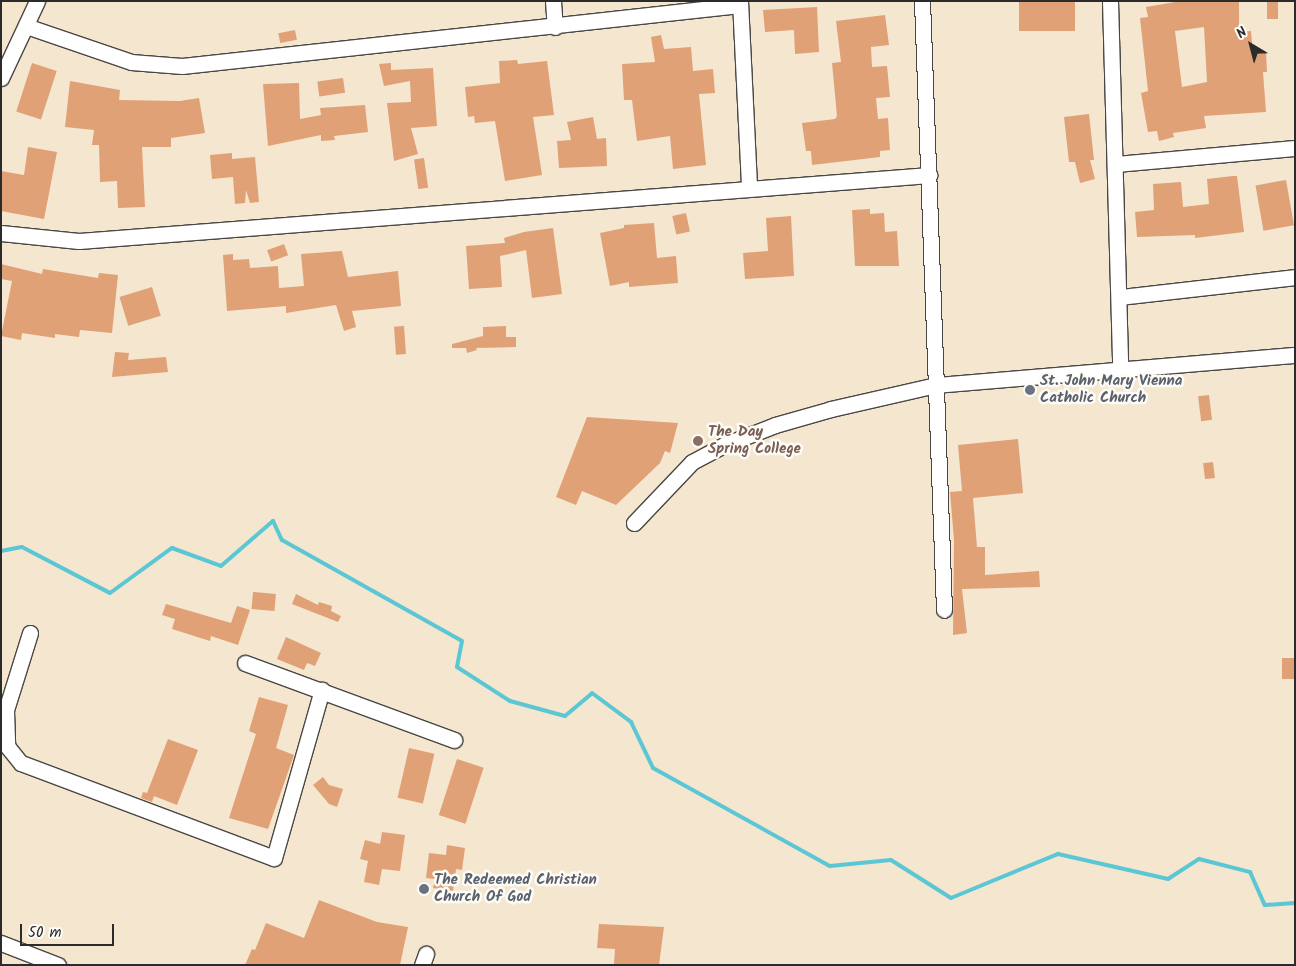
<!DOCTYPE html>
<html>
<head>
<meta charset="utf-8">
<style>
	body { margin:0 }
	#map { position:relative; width:1296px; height:966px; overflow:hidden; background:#f5e6cf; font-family:Kalam,sans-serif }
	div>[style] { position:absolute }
	.stream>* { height:4px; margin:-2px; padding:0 2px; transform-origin:2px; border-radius:2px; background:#5bc7d4 }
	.building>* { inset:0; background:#e0a177; transform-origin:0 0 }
	.roads { filter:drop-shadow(1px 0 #494744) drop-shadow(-1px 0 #494744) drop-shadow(0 1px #494744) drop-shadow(0 -1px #494744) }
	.minor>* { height:15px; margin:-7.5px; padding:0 7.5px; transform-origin:7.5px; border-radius:7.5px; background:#fff }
	.dots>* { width:14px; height:14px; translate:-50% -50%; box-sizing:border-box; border:2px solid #fdfcf7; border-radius:50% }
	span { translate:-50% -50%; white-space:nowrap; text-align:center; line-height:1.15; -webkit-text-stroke:5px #fdfcf7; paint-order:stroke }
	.worship-label { font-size:15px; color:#5b616d; font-weight:700 }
	.left { translate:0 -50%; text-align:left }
	.education-label { font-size:15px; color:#785e54; font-weight:700 }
	.frame { position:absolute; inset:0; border:2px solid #2b2b2b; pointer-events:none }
	.north { position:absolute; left:1226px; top:20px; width:50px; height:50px; -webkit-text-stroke:4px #fdfcf7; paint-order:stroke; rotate:323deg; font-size:14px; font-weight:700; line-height:20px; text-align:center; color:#2b2b2b }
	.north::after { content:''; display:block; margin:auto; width:18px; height:22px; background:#2b2b2b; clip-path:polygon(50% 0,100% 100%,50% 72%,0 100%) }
	.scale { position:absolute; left:20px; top:924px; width:94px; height:22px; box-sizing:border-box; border:2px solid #2b2b2b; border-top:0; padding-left:6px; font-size:15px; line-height:18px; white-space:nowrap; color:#2b2b2b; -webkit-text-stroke:4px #fdfcf7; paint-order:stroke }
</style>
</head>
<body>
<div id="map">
	<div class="stream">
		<i style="left:1px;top:551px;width:21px;rotate:-11deg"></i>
		<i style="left:22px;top:547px;width:99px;rotate:27.6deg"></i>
		<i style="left:110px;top:593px;width:77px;rotate:-36deg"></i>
		<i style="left:172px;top:548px;width:52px;rotate:20.2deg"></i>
		<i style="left:221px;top:566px;width:69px;rotate:-40.9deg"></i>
		<i style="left:273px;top:521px;width:21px;rotate:65deg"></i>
		<i style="left:282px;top:540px;width:206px;rotate:29.3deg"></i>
		<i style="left:462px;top:641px;width:26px;rotate:101deg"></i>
		<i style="left:457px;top:667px;width:63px;rotate:32.7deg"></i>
		<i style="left:510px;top:701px;width:57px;rotate:15.3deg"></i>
		<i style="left:565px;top:716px;width:35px;rotate:-40deg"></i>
		<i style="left:592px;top:693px;width:49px;rotate:36.6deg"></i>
		<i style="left:631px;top:722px;width:51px;rotate:64.4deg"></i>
		<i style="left:653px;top:768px;width:202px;rotate:29deg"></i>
		<i style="left:830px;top:866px;width:61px;rotate:-5.6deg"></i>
		<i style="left:891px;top:860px;width:71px;rotate:32.3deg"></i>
		<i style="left:951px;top:898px;width:116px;rotate:-22.4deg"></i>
		<i style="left:1058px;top:854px;width:113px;rotate:12.8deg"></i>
		<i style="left:1168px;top:879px;width:37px;rotate:-33deg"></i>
		<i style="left:1199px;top:859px;width:53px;rotate:14.3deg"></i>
		<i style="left:1250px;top:872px;width:36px;rotate:66deg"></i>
		<i style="left:1265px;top:905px;width:30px;rotate:-4deg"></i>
	</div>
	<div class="building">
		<i style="left:1019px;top:1px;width:56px;height:30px"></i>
		<i style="clip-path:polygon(evenodd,1181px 1px,1239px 1px,1239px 32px,1251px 31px,1253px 54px,1266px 53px,1267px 72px,1263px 72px,1266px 112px,1204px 116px,1206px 128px,1173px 133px,1174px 137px,1159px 141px,1157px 131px,1148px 132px,1141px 93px,1148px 91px,1140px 18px,1148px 17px,1146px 7px,1181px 1px,1204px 27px,1207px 82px,1182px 87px,1175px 31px,1204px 27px)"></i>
		<i style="left:1267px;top:1px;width:11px;height:18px"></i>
		<i style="clip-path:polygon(817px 7px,819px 52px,795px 54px,794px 30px,765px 32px,763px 10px)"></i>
		<i style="clip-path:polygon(885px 15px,889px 45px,871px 47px,872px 67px,887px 66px,890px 97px,876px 98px,878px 119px,888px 118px,890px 150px,880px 151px,880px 157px,812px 165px,811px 151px,806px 151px,802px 123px,835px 119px,837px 116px,832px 63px,841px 62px,836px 21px)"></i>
		<i style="left:295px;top:30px;width:10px;height:17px;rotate:79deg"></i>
		<i style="clip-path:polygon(661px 35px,664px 49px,691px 47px,693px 71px,713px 69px,715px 93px,699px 94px,706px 165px,673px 169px,670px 136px,637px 141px,632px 100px,624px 100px,622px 64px,655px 62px,651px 37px)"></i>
		<i style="clip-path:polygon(517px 60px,518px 64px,547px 61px,554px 115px,533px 117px,542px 175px,505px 181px,495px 121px,475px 123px,474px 116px,468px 117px,465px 87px,500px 83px,499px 61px)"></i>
		<i style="left:32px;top:63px;width:26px;height:51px;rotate:18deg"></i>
		<i style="clip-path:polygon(391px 63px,391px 70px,433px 68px,437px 126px,411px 128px,418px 154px,394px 161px,387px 103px,411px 102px,410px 81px,384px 86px,379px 64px)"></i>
		<i style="left:343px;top:78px;width:15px;height:26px;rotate:82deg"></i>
		<i style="clip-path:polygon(70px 81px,120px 90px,119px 100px,180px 101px,199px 98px,205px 133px,171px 138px,171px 147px,142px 147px,145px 207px,118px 208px,117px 181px,100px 182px,99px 145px,92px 145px,94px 130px,65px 127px)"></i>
		<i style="clip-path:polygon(299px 83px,300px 119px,321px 115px,320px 108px,365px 105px,368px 132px,334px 136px,335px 140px,321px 141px,321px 135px,268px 146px,263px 84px)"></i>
		<i style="clip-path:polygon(1089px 114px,1094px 160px,1090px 160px,1095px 179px,1080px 183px,1075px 162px,1069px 162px,1064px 117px)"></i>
		<i style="clip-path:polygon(593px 117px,597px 139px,606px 138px,607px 166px,559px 168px,557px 141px,571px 140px,567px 122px)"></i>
		<i style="clip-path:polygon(28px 147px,57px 152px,44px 219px,1px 211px,1px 171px,24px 175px)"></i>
		<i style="clip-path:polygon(232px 153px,232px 159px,255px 157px,259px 202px,250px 203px,246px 190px,245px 203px,235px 204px,233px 177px,212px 179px,210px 155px)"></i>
		<i style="left:424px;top:158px;width:30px;height:10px;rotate:82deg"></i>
		<i style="clip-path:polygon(1233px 176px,1237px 176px,1244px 232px,1195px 238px,1195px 235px,1137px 237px,1135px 212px,1154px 210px,1153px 184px,1181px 182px,1183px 207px,1209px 204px,1207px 179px)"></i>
		<i style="left:1286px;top:180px;width:46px;height:31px;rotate:80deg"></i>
		<i style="clip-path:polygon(870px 209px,870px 214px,884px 213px,885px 232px,897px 231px,899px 266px,855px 266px,852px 210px)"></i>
		<i style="left:686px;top:213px;width:19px;height:14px;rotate:78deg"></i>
		<i style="clip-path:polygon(791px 216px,794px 276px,745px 279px,743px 253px,768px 251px,766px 218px)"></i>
		<i style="clip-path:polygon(654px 223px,657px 258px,676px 256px,678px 283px,629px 287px,629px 282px,610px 286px,600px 233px,624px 228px,624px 225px)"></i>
		<i style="clip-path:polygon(553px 228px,562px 294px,532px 298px,526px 250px,500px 256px,502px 287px,469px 289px,466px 246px,505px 243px,504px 238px,524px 232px)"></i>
		<i style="left:284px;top:244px;width:12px;height:18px;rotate:70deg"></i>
		<i style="clip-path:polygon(342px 251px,348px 277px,398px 271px,401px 306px,352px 311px,356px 327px,344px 331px,336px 305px,286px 313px,286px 306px,227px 311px,223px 255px,233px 254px,233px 260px,249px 259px,250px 268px,278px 266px,279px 288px,304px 286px,301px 254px)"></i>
		<i style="clip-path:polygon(1px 264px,42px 274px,43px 269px,98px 278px,99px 273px,118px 275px,112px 333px,80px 330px,79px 337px,55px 334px,55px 338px,22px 333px,21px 340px,1px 336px,12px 281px,1px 279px)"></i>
		<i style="left:152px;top:287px;width:30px;height:34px;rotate:73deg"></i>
		<i style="left:404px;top:326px;width:28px;height:10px;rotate:86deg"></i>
		<i style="clip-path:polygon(506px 326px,506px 337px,516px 337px,516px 347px,476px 348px,477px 350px,467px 353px,466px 348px,452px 348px,452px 344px,483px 336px,483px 327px)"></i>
		<i style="clip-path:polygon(115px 352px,129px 353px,128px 360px,166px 357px,168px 372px,112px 377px)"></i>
		<i style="left:1209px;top:395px;width:25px;height:11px;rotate:83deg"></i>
		<i style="clip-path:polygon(587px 417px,678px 423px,670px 453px,665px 451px,660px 463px,616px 505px,582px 491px,576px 505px,556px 497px)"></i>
		<i style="clip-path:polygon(1018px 439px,1023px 493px,973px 498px,977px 547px,985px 547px,985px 575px,1039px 571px,1040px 587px,962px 589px,967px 633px,953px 635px,954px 540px,950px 492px,962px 491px,958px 445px)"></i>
		<i style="left:1213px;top:462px;width:16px;height:10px;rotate:83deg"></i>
		<i style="left:253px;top:592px;width:23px;height:17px;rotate:5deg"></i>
		<i style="clip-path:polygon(296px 594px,318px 605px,319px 602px,332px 606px,331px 611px,341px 616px,338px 622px,292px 604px)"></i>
		<i style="clip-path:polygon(166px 604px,231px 623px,237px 606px,250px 610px,238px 645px,211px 636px,210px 641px,172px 629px,175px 619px,162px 615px)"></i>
		<i style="clip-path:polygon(286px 637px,321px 653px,315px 666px,307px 663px,304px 670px,277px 659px)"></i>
		<i style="left:1295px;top:658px;width:21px;height:13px;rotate:90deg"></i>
		<i style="clip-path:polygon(259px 697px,288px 705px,276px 748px,294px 755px,268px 829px,229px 818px,256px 734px,249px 731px)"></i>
		<i style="clip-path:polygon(168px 739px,198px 750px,177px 805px,154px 796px,152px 802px,141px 798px,143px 792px,147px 793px)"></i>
		<i style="left:409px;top:748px;width:26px;height:51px;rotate:13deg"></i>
		<i style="left:457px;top:759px;width:28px;height:59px;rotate:18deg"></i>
		<i style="clip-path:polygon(323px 777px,329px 785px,343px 789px,337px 807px,329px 804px,313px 785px)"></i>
		<i style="clip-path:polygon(382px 832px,405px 835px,400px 871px,382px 869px,379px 885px,364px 882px,368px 861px,360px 859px,365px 840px,380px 844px)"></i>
		<i style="clip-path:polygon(447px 845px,465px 848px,462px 870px,456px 869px,453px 891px,433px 888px,435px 879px,426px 878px,429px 853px,446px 855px)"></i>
		<i style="clip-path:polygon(319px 900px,377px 922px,408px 927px,400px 965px,245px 965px,252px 949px,255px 950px,266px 923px,304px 938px)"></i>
		<i style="clip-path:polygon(599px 924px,664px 927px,659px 965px,614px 964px,615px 949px,597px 948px)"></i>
	</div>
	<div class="roads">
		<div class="minor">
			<i style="left:553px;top:1px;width:26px;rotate:86deg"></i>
			<i style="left:740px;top:1px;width:187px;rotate:87.2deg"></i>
			<i style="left:922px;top:1px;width:609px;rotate:87.93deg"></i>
			<i style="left:1110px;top:1px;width:367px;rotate:88.4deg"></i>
			<i style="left:26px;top:26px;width:111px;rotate:18.9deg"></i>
			<i style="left:131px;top:62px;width:51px;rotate:4.5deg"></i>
			<i style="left:182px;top:66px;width:561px;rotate:-6.24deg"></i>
			<i style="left:1px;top:78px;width:85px;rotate:-64.9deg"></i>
			<i style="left:1115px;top:164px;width:181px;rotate:-5.1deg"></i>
			<i style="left:1px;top:233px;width:78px;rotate:5.9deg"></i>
			<i style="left:79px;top:241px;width:853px;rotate:-4.44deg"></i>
			<i style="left:1120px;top:297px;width:176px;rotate:-6.5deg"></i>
			<i style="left:634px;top:523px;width:84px;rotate:-46.4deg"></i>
			<i style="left:692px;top:462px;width:36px;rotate:-28deg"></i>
			<i style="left:724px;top:445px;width:55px;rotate:-21.4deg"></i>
			<i style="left:775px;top:425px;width:58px;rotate:-15.9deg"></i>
			<i style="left:831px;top:409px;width:108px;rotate:-12.9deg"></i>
			<i style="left:936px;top:385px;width:360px;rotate:-4.8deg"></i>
			<i style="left:30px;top:633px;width:81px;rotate:107.3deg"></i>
			<i style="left:6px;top:710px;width:36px;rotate:88deg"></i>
			<i style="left:7px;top:746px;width:22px;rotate:51deg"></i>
			<i style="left:21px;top:763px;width:270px;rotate:20.6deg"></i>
			<i style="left:274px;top:858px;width:175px;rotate:-74.1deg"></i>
			<i style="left:245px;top:663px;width:223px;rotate:20.2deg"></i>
			<i style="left:1px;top:943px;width:61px;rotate:21.1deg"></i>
			<i style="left:422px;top:965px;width:12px;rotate:-70deg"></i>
		</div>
	</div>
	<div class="dots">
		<i style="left:1030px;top:390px;background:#6b7280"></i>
		<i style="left:698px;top:441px;background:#8d6e63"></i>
		<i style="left:424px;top:889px;background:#6b7280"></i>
	</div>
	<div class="worship-label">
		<span class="left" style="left:1040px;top:390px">St. John Mary Vienna<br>Catholic Church</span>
		<span class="left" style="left:434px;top:889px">The Redeemed Christian<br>Church Of God</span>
	</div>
	<div class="education-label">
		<span class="left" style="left:708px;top:441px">The Day<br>Spring College</span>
	</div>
	<div class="frame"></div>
	<div class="north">N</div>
	<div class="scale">50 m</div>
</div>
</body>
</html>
